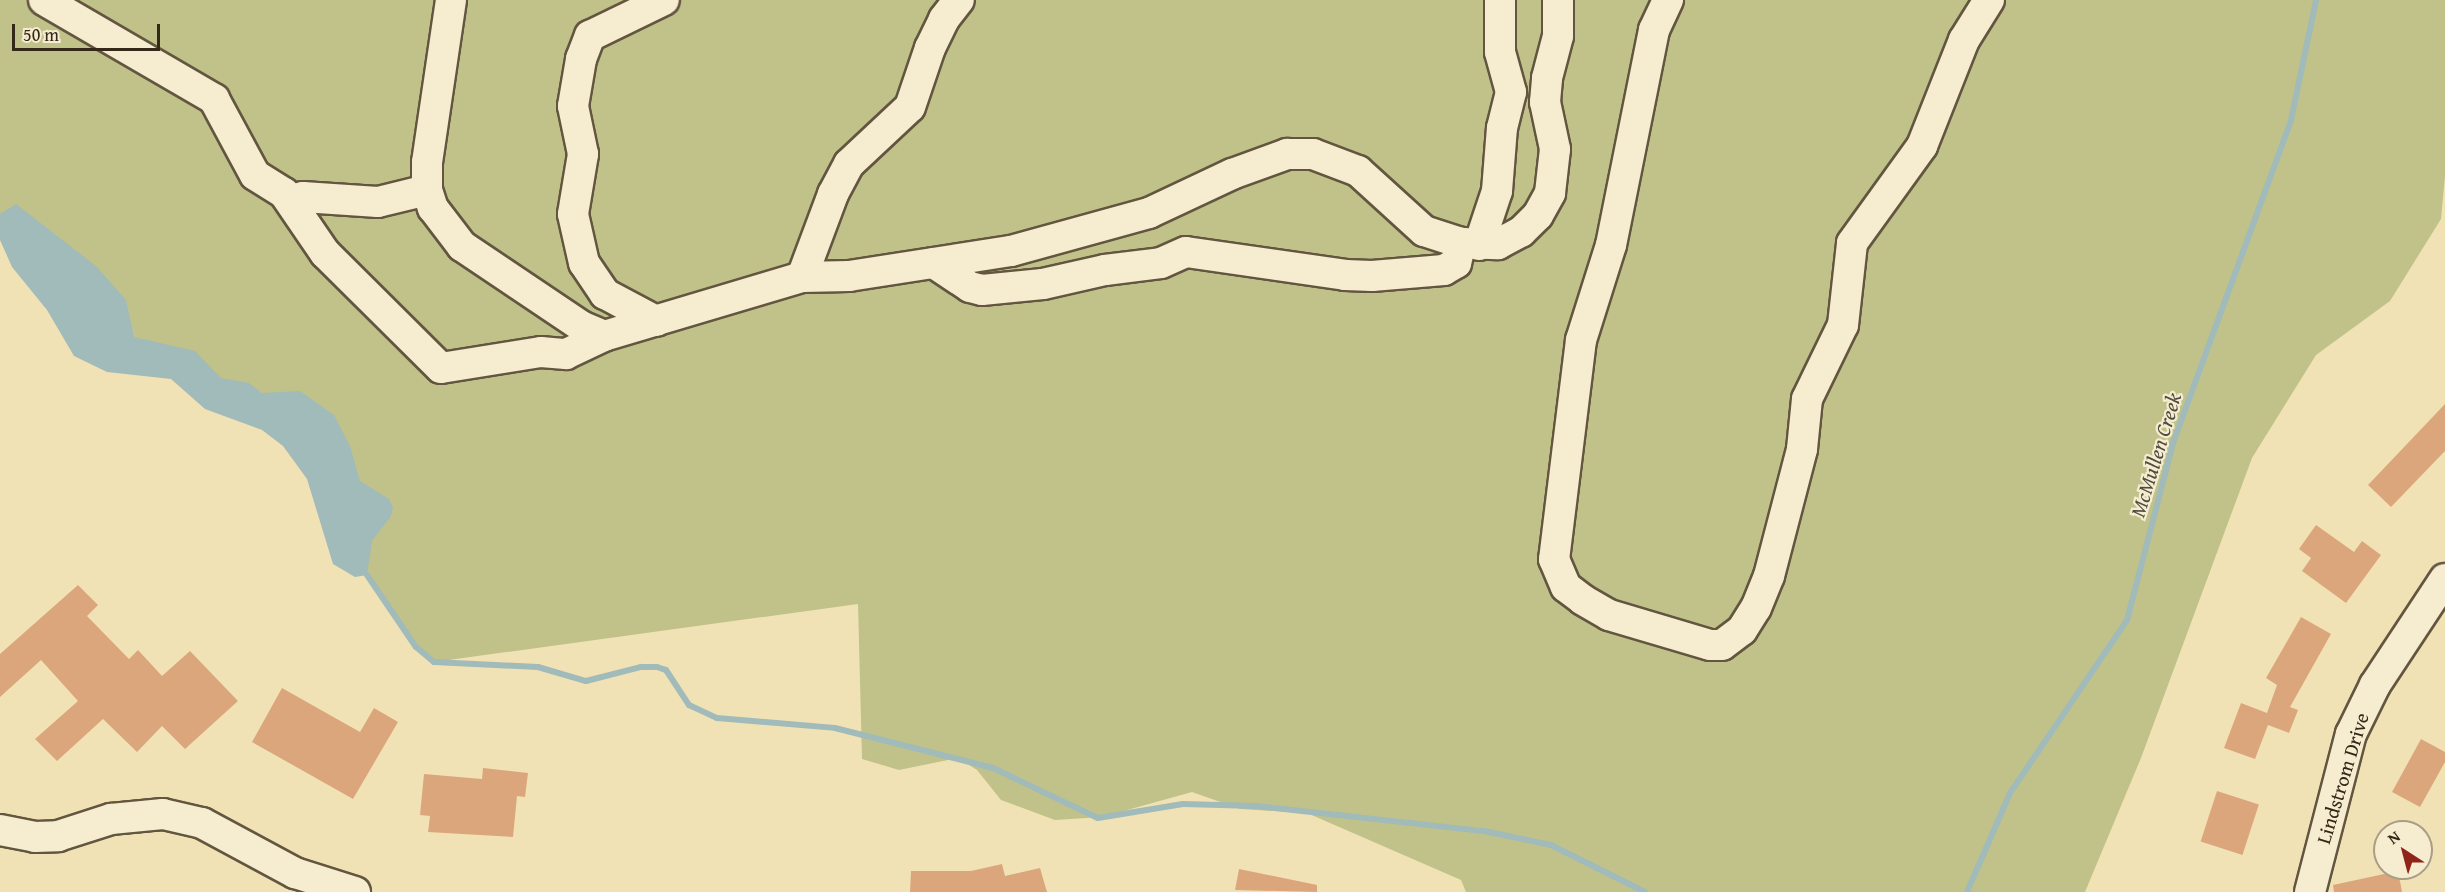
<!DOCTYPE html>
<html>
<head>
<meta charset="utf-8">
<style>
	body { margin:0 }
	#map { position:relative; width:2445px; height:892px; overflow:hidden; background:#f1e2b6; font-family:"Gentium Book Plus",serif }
	div>[style] { position:absolute }
	.green>* { inset:0; background:#c0c28a }
	.water>* { inset:0; background:#a1baba }
	.stream>* { height:6px; margin:-3px; padding:0 3px; transform-origin:3px; border-radius:3px; background:#a1baba }
	.building>* { inset:0; background:#dca67c; transform-origin:0 0 }
	.roads { filter:drop-shadow(2px 0 #635640) drop-shadow(-2px 0 #635640) drop-shadow(0 2px #635640) drop-shadow(0 -2px #635640) }
	.minor>* { height:30px; margin:-15px; padding:0 15px; transform-origin:15px; border-radius:15px; background:#f6ecd0 }
	span { translate:-50% -50%; white-space:nowrap; text-align:center; line-height:1.15; -webkit-text-stroke:4.5px #f6ecd0; paint-order:stroke }
	.street-label { font-size:20px; color:#342818 }
	.water-label { font-size:21px; color:#4f4c40; font-style:italic }
	.north { position:absolute; left:2373px; top:820px; width:60px; height:60px; box-sizing:border-box; background:#f6ecd0; border:2px solid #a89e86; border-radius:50%; rotate:324deg; font-size:16px; font-weight:700; line-height:24px; text-align:center; color:#342818 }
	.north::after { content:''; display:block; margin:auto; width:21px; height:27px; background:#8f2418; clip-path:polygon(50% 0,100% 100%,50% 72%,0 100%) }
	.scale { position:absolute; left:12px; top:24px; width:148px; height:27px; box-sizing:border-box; border:3px solid #342818; border-top:0; padding-left:8px; font-size:18px; line-height:21px; white-space:nowrap; color:#342818; -webkit-text-stroke:4px #f6ecd0; paint-order:stroke }
</style>
</head>
<body>
<div id="map">
	<div class="green">
		<i style="clip-path:polygon(0 0,2445px 0,2445px 176px,2441px 219px,2390px 301px,2316px 355px,2252px 458px,2141px 758px,2085px 892px,1466px 892px,1461px 880px,1307px 813px,1240px 809px,1192px 792px,1102px 817px,1055px 820px,1001px 800px,977px 770px,958px 758px,899px 770px,862px 759px,858px 604px,434px 662px,412px 642px,367px 575px,340px 559px,312px 448px,158px 361px,0 225px)"></i>
	</div>
	<div class="water">
		<i style="clip-path:polygon(16px 204px,96px 266px,126px 300px,134px 337px,195px 351px,221px 378px,249px 383px,262px 393px,300px 391px,334px 415px,350px 446px,360px 481px,389px 499px,393px 507px,391px 516px,372px 541px,367px 575px,355px 577px,333px 564px,307px 479px,283px 446px,262px 430px,205px 409px,171px 379px,107px 372px,74px 356px,47px 310px,12px 267px,0 240px,0 214px)"></i>
	</div>
	<div class="stream">
		<i style="left:367px;top:575px;width:87px;rotate:55.8deg"></i>
		<i style="left:416px;top:647px;width:23px;rotate:40deg"></i>
		<i style="left:434px;top:662px;width:104px;rotate:2.8deg"></i>
		<i style="left:538px;top:667px;width:50px;rotate:16.3deg"></i>
		<i style="left:586px;top:681px;width:57px;rotate:-14.3deg"></i>
		<i style="left:641px;top:667px;width:16px"></i>
		<i style="left:657px;top:667px;width:9px;rotate:18deg"></i>
		<i style="left:666px;top:670px;width:42px;rotate:56.7deg"></i>
		<i style="left:689px;top:705px;width:31px;rotate:25deg"></i>
		<i style="left:717px;top:718px;width:118px;rotate:4.8deg"></i>
		<i style="left:835px;top:728px;width:163px;rotate:14.2deg"></i>
		<i style="left:993px;top:768px;width:116px;rotate:25.5deg"></i>
		<i style="left:1098px;top:818px;width:86px;rotate:-9.4deg"></i>
		<i style="left:1183px;top:804px;width:73px;rotate:1.6deg"></i>
		<i style="left:1256px;top:806px;width:229px;rotate:6.3deg"></i>
		<i style="left:1484px;top:831px;width:68px;rotate:11.8deg"></i>
		<i style="left:1551px;top:845px;width:105px;rotate:26.6deg"></i>
		<i style="left:1967px;top:892px;width:108px;rotate:-66.5deg"></i>
		<i style="left:2010px;top:793px;width:209px;rotate:-55.9deg"></i>
		<i style="left:2127px;top:620px;width:183px;rotate:-75.4deg"></i>
		<i style="left:2173px;top:443px;width:344px;rotate:-69.9deg"></i>
		<i style="left:2291px;top:120px;width:123px;rotate:-78.2deg"></i>
	</div>
	<div class="building">
		<i style="clip-path:polygon(2445px 404px,2445px 451px,2391px 507px,2368px 485px)"></i>
		<i style="clip-path:polygon(2316px 525px,2354px 552px,2362px 541px,2381px 555px,2346px 603px,2302px 571px,2311px 558px,2299px 549px)"></i>
		<i style="clip-path:polygon(78px 585px,98px 605px,87px 616px,129px 659px,138px 650px,162px 676px,190px 651px,238px 701px,185px 749px,162px 726px,137px 752px,103px 719px,57px 761px,35px 739px,78px 701px,41px 660px,0 697px,0 654px)"></i>
		<i style="clip-path:polygon(2301px 617px,2331px 634px,2290px 707px,2298px 710px,2289px 733px,2268px 725px,2255px 759px,2224px 748px,2241px 703px,2267px 713px,2277px 685px,2266px 678px)"></i>
		<i style="clip-path:polygon(282px 688px,360px 732px,374px 708px,398px 722px,353px 799px,252px 742px)"></i>
		<i style="clip-path:polygon(2421px 739px,2445px 752px,2445px 762px,2420px 807px,2392px 792px)"></i>
		<i style="clip-path:polygon(483px 768px,528px 773px,525px 797px,517px 796px,513px 837px,428px 832px,430px 816px,420px 815px,424px 774px,482px 779px)"></i>
		<i style="left:2217px;top:791px;width:44px;height:53px;rotate:18deg"></i>
		<i style="clip-path:polygon(1002px 864px,1005px 876px,1040px 868px,1047px 892px,910px 892px,911px 871px,971px 871px)"></i>
		<i style="clip-path:polygon(1239px 869px,1317px 885px,1317px 892px,1235px 890px)"></i>
		<i style="clip-path:polygon(2398px 871px,2402px 892px,2334px 892px,2333px 885px)"></i>
	</div>
	<div class="roads">
		<div class="minor">
			<i style="left:44px;top:0;width:197px;rotate:30.2deg"></i>
			<i style="left:214px;top:99px;width:86px;rotate:61.7deg"></i>
			<i style="left:255px;top:175px;width:34px;rotate:32deg"></i>
			<i style="left:284px;top:193px;width:73px;rotate:55.7deg"></i>
			<i style="left:325px;top:253px;width:163px;rotate:44.8deg"></i>
			<i style="left:441px;top:368px;width:101px;rotate:-9.1deg"></i>
			<i style="left:541px;top:352px;width:25px;rotate:5deg"></i>
			<i style="left:566px;top:354px;width:42px;rotate:-25.3deg"></i>
			<i style="left:451px;top:0;width:164px;rotate:98.4deg"></i>
			<i style="left:427px;top:162px;width:28px;rotate:90deg"></i>
			<i style="left:427px;top:190px;width:19px;rotate:72deg"></i>
			<i style="left:433px;top:208px;width:48px;rotate:52.7deg"></i>
			<i style="left:462px;top:246px;width:143px;rotate:33.9deg"></i>
			<i style="left:581px;top:326px;width:25px;rotate:23deg"></i>
			<i style="left:604px;top:336px;width:207px;rotate:-16.6deg"></i>
			<i style="left:802px;top:277px;width:47px;rotate:-1.2deg"></i>
			<i style="left:849px;top:276px;width:164px;rotate:-8.8deg"></i>
			<i style="left:1011px;top:251px;width:143px;rotate:-15.4deg"></i>
			<i style="left:1149px;top:213px;width:92px;rotate:-25.2deg"></i>
			<i style="left:1232px;top:174px;width:59px;rotate:-20deg"></i>
			<i style="left:1287px;top:154px;width:26px"></i>
			<i style="left:1313px;top:154px;width:48px;rotate:20.7deg"></i>
			<i style="left:1358px;top:171px;width:89px;rotate:42.3deg"></i>
			<i style="left:1424px;top:231px;width:39px;rotate:18deg"></i>
			<i style="left:1461px;top:243px;width:37px;rotate:2deg"></i>
			<i style="left:1498px;top:244px;width:26px;rotate:-28deg"></i>
			<i style="left:1521px;top:232px;width:24px;rotate:-45deg"></i>
			<i style="left:1538px;top:215px;width:25px;rotate:-61deg"></i>
			<i style="left:1550px;top:193px;width:44px;rotate:-83.5deg"></i>
			<i style="left:1555px;top:149px;width:48px;rotate:-102deg"></i>
			<i style="left:1545px;top:102px;width:24px;rotate:-85deg"></i>
			<i style="left:1547px;top:78px;width:43px;rotate:-75.3deg"></i>
			<i style="left:1558px;top:36px;width:36px;rotate:-90deg"></i>
			<i style="left:1668px;top:0;width:33px;rotate:115deg"></i>
			<i style="left:1654px;top:30px;width:219px;rotate:101.3deg"></i>
			<i style="left:1611px;top:245px;width:100px;rotate:107.5deg"></i>
			<i style="left:1581px;top:340px;width:221px;rotate:97deg"></i>
			<i style="left:1554px;top:559px;width:30px;rotate:67deg"></i>
			<i style="left:1566px;top:587px;width:21px;rotate:37deg"></i>
			<i style="left:1583px;top:600px;width:30px;rotate:30deg"></i>
			<i style="left:1609px;top:615px;width:105px;rotate:16.5deg"></i>
			<i style="left:1710px;top:645px;width:12px"></i>
			<i style="left:1722px;top:645px;width:25px;rotate:-37deg"></i>
			<i style="left:1742px;top:630px;width:26px;rotate:-58deg"></i>
			<i style="left:1756px;top:608px;width:35px;rotate:-68deg"></i>
			<i style="left:1769px;top:576px;width:131px;rotate:-75.4deg"></i>
			<i style="left:1802px;top:449px;width:50px;rotate:-84.3deg"></i>
			<i style="left:1807px;top:399px;width:82px;rotate:-64.1deg"></i>
			<i style="left:1843px;top:325px;width:82px;rotate:-83.7deg"></i>
			<i style="left:1852px;top:243px;width:120px;rotate:-54.2deg"></i>
			<i style="left:1922px;top:146px;width:114px;rotate:-68.4deg"></i>
			<i style="left:1964px;top:40px;width:47px;rotate:-58deg"></i>
			<i style="left:291px;top:200px;width:12px;rotate:-14deg"></i>
			<i style="left:303px;top:197px;width:75px;rotate:3.8deg"></i>
			<i style="left:378px;top:202px;width:50px;rotate:-13.8deg"></i>
			<i style="left:1479px;top:245px;width:57px;rotate:-71.6deg"></i>
			<i style="left:1497px;top:191px;width:63px;rotate:-85.5deg"></i>
			<i style="left:1502px;top:128px;width:37px;rotate:-76deg"></i>
			<i style="left:1511px;top:92px;width:41px;rotate:-105.4deg"></i>
			<i style="left:1500px;top:52px;width:52px;rotate:-90deg"></i>
			<i style="left:934px;top:263px;width:43px;rotate:33.7deg"></i>
			<i style="left:970px;top:287px;width:12px;rotate:14deg"></i>
			<i style="left:982px;top:290px;width:61px;rotate:-5.6deg"></i>
			<i style="left:1043px;top:284px;width:64px;rotate:-12.7deg"></i>
			<i style="left:1105px;top:270px;width:56px;rotate:-7.1deg"></i>
			<i style="left:1161px;top:263px;width:27px;rotate:-24deg"></i>
			<i style="left:1186px;top:252px;width:161px;rotate:8.2deg"></i>
			<i style="left:1345px;top:275px;width:27px;rotate:2deg"></i>
			<i style="left:1372px;top:276px;width:72px;rotate:-4.8deg"></i>
			<i style="left:1444px;top:270px;width:14px;rotate:-30deg"></i>
			<i style="left:1456px;top:263px;width:21px;rotate:-76deg"></i>
			<i style="left:802px;top:277px;width:89px;rotate:-69.5deg"></i>
			<i style="left:833px;top:194px;width:34px;rotate:-62deg"></i>
			<i style="left:849px;top:164px;width:83px;rotate:-43.1deg"></i>
			<i style="left:910px;top:107px;width:62px;rotate:-71.3deg"></i>
			<i style="left:930px;top:48px;width:32px;rotate:-64deg"></i>
			<i style="left:944px;top:19px;width:24px;rotate:-52deg"></i>
			<i style="left:656px;top:321px;width:58px;rotate:-152.1deg"></i>
			<i style="left:605px;top:294px;width:37px;rotate:-124deg"></i>
			<i style="left:584px;top:263px;width:50px;rotate:-102.7deg"></i>
			<i style="left:573px;top:214px;width:61px;rotate:-80.5deg"></i>
			<i style="left:583px;top:154px;width:49px;rotate:-101.8deg"></i>
			<i style="left:573px;top:106px;width:48px;rotate:-80.3deg"></i>
			<i style="left:581px;top:59px;width:25px;rotate:-69deg"></i>
			<i style="left:590px;top:36px;width:82px;rotate:-25.9deg"></i>
			<i style="left:0;top:830px;width:36px;rotate:11deg"></i>
			<i style="left:35px;top:837px;width:23px;rotate:-2deg"></i>
			<i style="left:58px;top:836px;width:56px;rotate:-17.8deg"></i>
			<i style="left:111px;top:819px;width:52px;rotate:-5.5deg"></i>
			<i style="left:163px;top:814px;width:40px;rotate:13deg"></i>
			<i style="left:202px;top:823px;width:106px;rotate:28.3deg"></i>
			<i style="left:295px;top:873px;width:63px;rotate:17.6deg"></i>
			<i style="left:2310px;top:892px;width:163px;rotate:-75.5deg"></i>
			<i style="left:2351px;top:734px;width:55px;rotate:-63.9deg"></i>
			<i style="left:2375px;top:685px;width:127px;rotate:-56.6deg"></i>
		</div>
	</div>
	<div class="street-label">
		<span style="left:2342px;top:778px;rotate:-73deg">Lindstrom Drive</span>
	</div>
	<div class="water-label">
		<span style="left:2156px;top:455px;rotate:-73deg">McMullen Creek</span>
	</div>
	<div class="north">N</div>
	<div class="scale">50 m</div>
</div>
</body>
</html>
